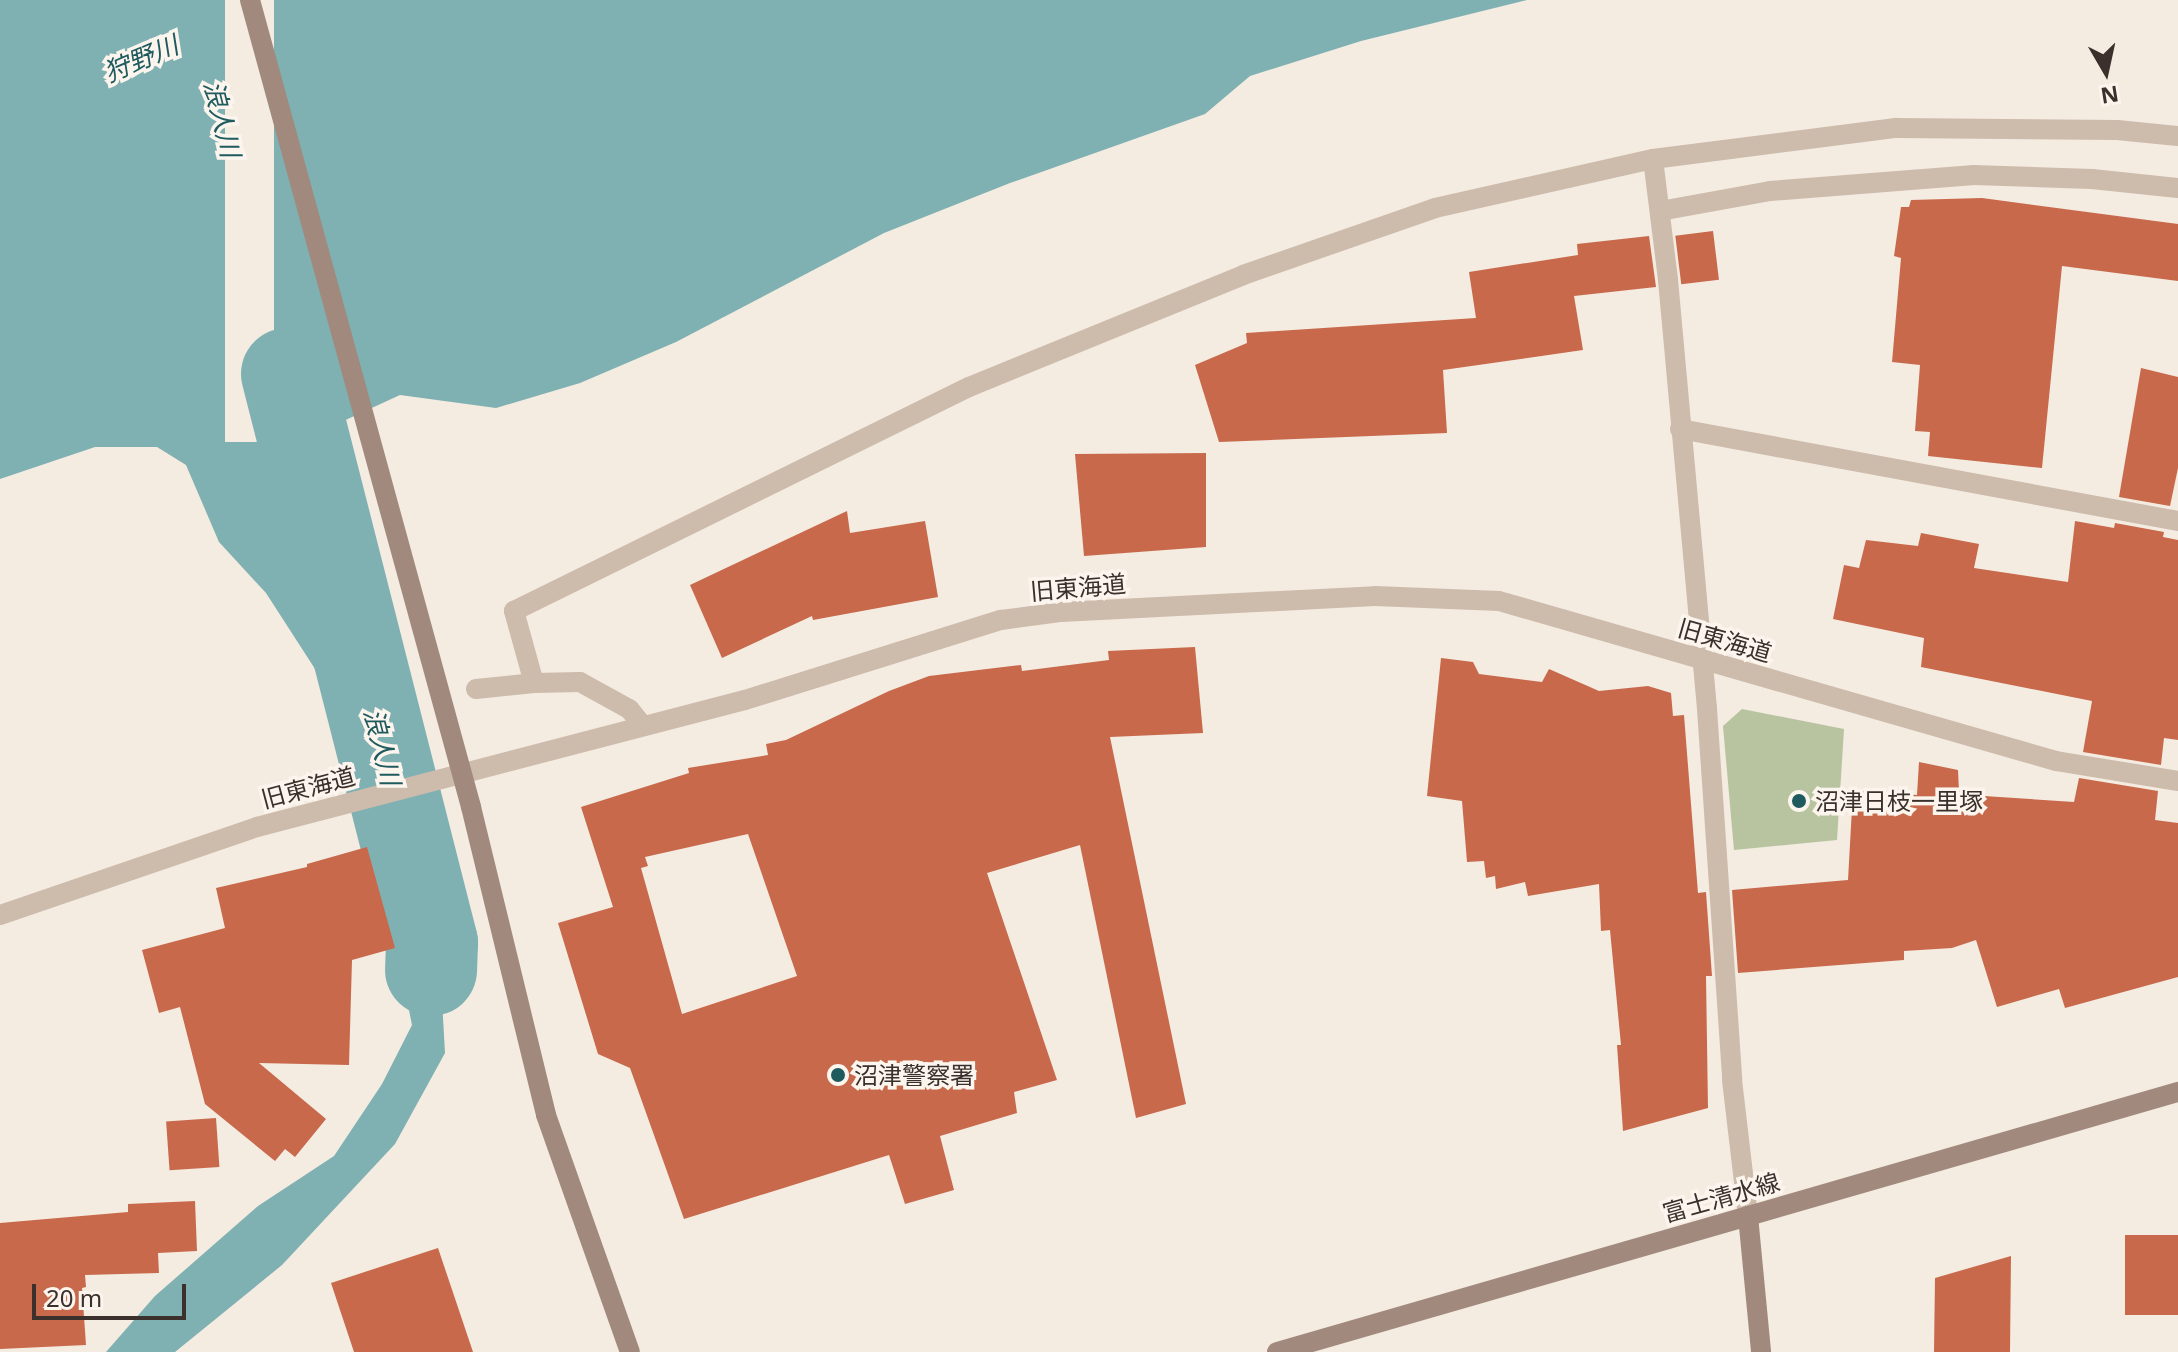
<!DOCTYPE html>
<html>
<head>
<meta charset="utf-8">
<style>
	body { margin:0 }
	#map { position:relative; width:2178px; height:1352px; overflow:hidden; background:#f4ebe1; font-family:"Noto Sans","Noto Sans JP",sans-serif }
	div>[style] { position:absolute }
	.green>* { inset:0; background:#b8c4a0 }
	.water>* { inset:0; background:#7fb0b2 }
	.pier>* { inset:0; background:#f4ebe1; transform-origin:0 0 }
	.river>* { height:92px; margin:-46px; padding:0 46px; transform-origin:46px; border-radius:46px; background:#7fb0b2 }
	.building>* { inset:0; background:#c8694b; transform-origin:0 0 }
	.lane>* { height:20px; margin:-10px; padding:0 10px; transform-origin:10px; border-radius:10px; background:#cdbbac }
	.street>* { height:20px; margin:-10px; padding:0 10px; transform-origin:10px; border-radius:10px; background:#cdbbac }
	.secondary>* { height:20px; margin:-10px; padding:0 10px; transform-origin:10px; border-radius:10px; background:#a18a7d }
	.dots>* { width:22px; height:22px; translate:-50% -50%; box-sizing:border-box; border:4px solid #fbf5ee; border-radius:50% }
	span { translate:-50% -50%; white-space:nowrap; text-align:center; line-height:1.15; -webkit-text-stroke:7px #fbf5ee; paint-order:stroke }
	.street-label { font-size:24px; color:#3b302b }
	.poi-label { font-size:24px; color:#3b302b }
	.left { translate:0 -50%; text-align:left }
	.water-label { font-size:26px; color:#1f5a5e; font-style:italic }
	.north { position:absolute; left:2066px; top:32px; width:80px; height:80px; -webkit-text-stroke:6px #fbf5ee; paint-order:stroke; rotate:171deg; font-size:22px; font-weight:700; line-height:32px; text-align:center; color:#3b302b }
	.north::after { content:''; display:block; margin:auto; width:28px; height:36px; background:#3b302b; clip-path:polygon(50% 0,100% 100%,50% 72%,0 100%) }
	.scale { position:absolute; left:32px; top:1284px; width:154px; height:36px; box-sizing:border-box; border:4px solid #3b302b; border-top:0; padding-left:10px; font-size:24px; line-height:28px; white-space:nowrap; color:#3b302b; -webkit-text-stroke:6px #fbf5ee; paint-order:stroke }
</style>
</head>
<body>
<div id="map">
	<div class="green">
		<i style="clip-path:polygon(1742px 709px,1844px 729px,1837px 840px,1734px 850px,1723px 726px)"></i>
	</div>
	<div class="water">
		<i style="clip-path:polygon(0 0,1527px 0,1361px 41px,1250px 76px,1205px 114px,1010px 183px,884px 233px,676px 342px,580px 383px,496px 408px,400px 395px,339px 423px,322px 451px,315px 582px,330px 597px,343px 655px,317px 672px,266px 593px,219px 542px,186px 465px,157px 447px,95px 447px,0 479px)"></i>
		<i style="clip-path:polygon(408px 847px,441px 982px,445px 1053px,395px 1144px,282px 1265px,175px 1352px,106px 1352px,155px 1296px,258px 1206px,334px 1156px,382px 1084px,412px 1025px,379px 862px)"></i>
	</div>
	<div class="pier">
		<i style="left:225px;top:0;width:49px;height:442px"></i>
	</div>
	<div class="river">
		<i style="left:287px;top:374px;width:587px;rotate:75.7deg"></i>
		<i style="left:432px;top:943px;width:27px;rotate:92deg"></i>
	</div>
	<div class="building">
		<i style="clip-path:polygon(1982px 198px,2178px 224px,2178px 281px,2062px 266px,2042px 468px,1928px 456px,1930px 432px,1915px 431px,1920px 365px,1892px 362px,1901px 258px,1894px 256px,1901px 207px,1909px 207px,1911px 200px)"></i>
		<i style="left:1713px;top:231px;width:49px;height:38px;rotate:83deg"></i>
		<i style="clip-path:polygon(1649px 236px,1656px 287px,1574px 296px,1583px 350px,1443px 370px,1447px 433px,1219px 442px,1195px 365px,1247px 343px,1246px 333px,1476px 318px,1469px 272px,1578px 255px,1577px 244px)"></i>
		<i style="clip-path:polygon(2141px 368px,2178px 377px,2178px 468px,2170px 506px,2119px 497px)"></i>
		<i style="clip-path:polygon(1206px 453px,1206px 547px,1084px 556px,1075px 454px)"></i>
		<i style="clip-path:polygon(847px 511px,850px 533px,925px 521px,938px 597px,813px 620px,812px 616px,722px 658px,690px 585px)"></i>
		<i style="clip-path:polygon(2075px 521px,2114px 528px,2115px 523px,2164px 532px,2163px 537px,2178px 540px,2178px 740px,2164px 738px,2161px 765px,2083px 752px,2092px 701px,1921px 667px,1924px 638px,1833px 619px,1844px 565px,1859px 568px,1866px 540px,1918px 546px,1921px 533px,1979px 544px,1974px 568px,2068px 582px)"></i>
		<i style="clip-path:polygon(evenodd,1195px 647px,1203px 733px,1110px 737px,1186px 1104px,1136px 1118px,1080px 845px,987px 873px,1057px 1080px,1014px 1092px,1017px 1113px,940px 1136px,954px 1190px,905px 1204px,889px 1155px,684px 1219px,630px 1068px,598px 1054px,558px 923px,613px 907px,581px 807px,689px 773px,688px 768px,768px 755px,766px 744px,786px 740px,889px 691px,929px 676px,1021px 665px,1022px 671px,1109px 660px,1108px 651px,1195px 647px,748px 834px,797px 976px,682px 1014px,641px 868px,648px 866px,645px 857px,748px 834px)"></i>
		<i style="clip-path:polygon(1441px 658px,1473px 662px,1479px 674px,1542px 682px,1549px 669px,1599px 691px,1648px 686px,1671px 693px,1673px 716px,1684px 715px,1698px 893px,1706px 892px,1712px 976px,1706px 976px,1708px 1108px,1623px 1131px,1617px 1045px,1621px 1045px,1610px 930px,1601px 931px,1599px 884px,1528px 896px,1525px 882px,1496px 889px,1495px 876px,1486px 878px,1484px 861px,1467px 862px,1462px 801px,1427px 796px)"></i>
		<i style="clip-path:polygon(1919px 762px,1958px 770px,1959px 791px,1984px 793px,1984px 796px,2074px 802px,2079px 778px,2158px 791px,2155px 820px,2178px 823px,2178px 977px,2065px 1008px,2059px 989px,1997px 1007px,1976px 940px,1952px 948px,1904px 951px,1904px 960px,1738px 973px,1732px 890px,1848px 880px,1853px 790px,1917px 795px)"></i>
		<i style="clip-path:polygon(367px 847px,395px 948px,352px 960px,349px 1065px,259px 1063px,326px 1119px,295px 1157px,285px 1149px,275px 1161px,205px 1104px,180px 1007px,159px 1013px,142px 950px,225px 928px,216px 888px,307px 867px,307px 864px)"></i>
		<i style="left:216px;top:1118px;width:49px;height:50px;rotate:86deg"></i>
		<i style="clip-path:polygon(195px 1201px,197px 1251px,158px 1253px,159px 1273px,85px 1275px,86px 1287px,82px 1288px,86px 1345px,0 1349px,0 1223px,128px 1212px,128px 1204px)"></i>
		<i style="left:2178px;top:1235px;width:80px;height:53px;rotate:90deg"></i>
		<i style="clip-path:polygon(438px 1248px,473px 1352px,354px 1352px,331px 1283px)"></i>
		<i style="clip-path:polygon(2011px 1256px,2010px 1352px,1934px 1352px,1935px 1278px)"></i>
	</div>
	<div class="lane">
		<i style="left:476px;top:689px;width:58px;rotate:-5.9deg"></i>
		<i style="left:643px;top:726px;width:22px;rotate:-129deg"></i>
		<i style="left:629px;top:709px;width:56px;rotate:-151.1deg"></i>
		<i style="left:580px;top:682px;width:46px;rotate:178.8deg"></i>
		<i style="left:534px;top:683px;width:75px;rotate:-105.5deg"></i>
		<i style="left:514px;top:611px;width:507px;rotate:-26.21deg"></i>
		<i style="left:969px;top:387px;width:296px;rotate:-22.2deg"></i>
		<i style="left:1243px;top:275px;width:203px;rotate:-19.2deg"></i>
		<i style="left:1435px;top:208px;width:223px;rotate:-12.7deg"></i>
		<i style="left:1653px;top:159px;width:245px;rotate:-7.3deg"></i>
		<i style="left:1896px;top:128px;width:221px;rotate:0.5deg"></i>
		<i style="left:2117px;top:130px;width:61px;rotate:5.6deg"></i>
	</div>
	<div class="street">
		<i style="left:1653px;top:159px;width:122px;rotate:82.9deg"></i>
		<i style="left:1668px;top:280px;width:431px;rotate:84.8deg"></i>
		<i style="left:1707px;top:709px;width:372px;rotate:86.1deg"></i>
		<i style="left:1732px;top:1080px;width:137px;rotate:83.3deg"></i>
		<i style="left:1660px;top:211px;width:112px;rotate:-10.3deg"></i>
		<i style="left:1770px;top:191px;width:205px;rotate:-4.5deg"></i>
		<i style="left:1974px;top:175px;width:118px;rotate:1.9deg"></i>
		<i style="left:2092px;top:179px;width:86px;rotate:6deg"></i>
		<i style="left:1680px;top:429px;width:506px;rotate:10.47deg"></i>
		<i style="left:0;top:915px;width:272px;rotate:-18.9deg"></i>
		<i style="left:257px;top:827px;width:504px;rotate:-14.59deg"></i>
		<i style="left:745px;top:700px;width:268px;rotate:-17.4deg"></i>
		<i style="left:1001px;top:620px;width:61px;rotate:-7.6deg"></i>
		<i style="left:1061px;top:612px;width:314px;rotate:-2.9deg"></i>
		<i style="left:1375px;top:596px;width:124px;rotate:2.3deg"></i>
		<i style="left:1499px;top:601px;width:580px;rotate:16.03deg"></i>
		<i style="left:2056px;top:761px;width:124px;rotate:9.3deg"></i>
	</div>
	<div class="secondary">
		<i style="left:250px;top:0;width:837px;rotate:74.68deg"></i>
		<i style="left:471px;top:807px;width:317px;rotate:76.3deg"></i>
		<i style="left:546px;top:1115px;width:251px;rotate:70.5deg"></i>
		<i style="left:1748px;top:1216px;width:137px;rotate:84.5deg"></i>
		<i style="left:1277px;top:1352px;width:938px;rotate:-16.1deg"></i>
	</div>
	<div class="dots">
		<i style="left:1799px;top:801px;background:#1f5a5e"></i>
		<i style="left:838px;top:1075px;background:#1f5a5e"></i>
	</div>
	<div class="street-label">
		<span style="left:1078px;top:587px;rotate:-5deg">旧東海道</span>
		<span style="left:1725px;top:640px;rotate:16deg">旧東海道</span>
		<span style="left:308px;top:787px;rotate:-15deg">旧東海道</span>
		<span style="left:1721px;top:1197px;rotate:-16deg">富士清水線</span>
	</div>
	<div class="poi-label">
		<span class="left" style="left:1815px;top:801px">沼津日枝一里塚</span>
		<span class="left" style="left:854px;top:1075px">沼津警察署</span>
	</div>
	<div class="water-label">
		<span style="left:141px;top:59px;rotate:-23deg">狩野川</span>
		<span style="left:222px;top:119px;rotate:76deg">浪人川</span>
		<span style="left:382px;top:747px;rotate:76deg">浪人川</span>
	</div>
	<div class="north">N</div>
	<div class="scale">20 m</div>
</div>
</body>
</html>
